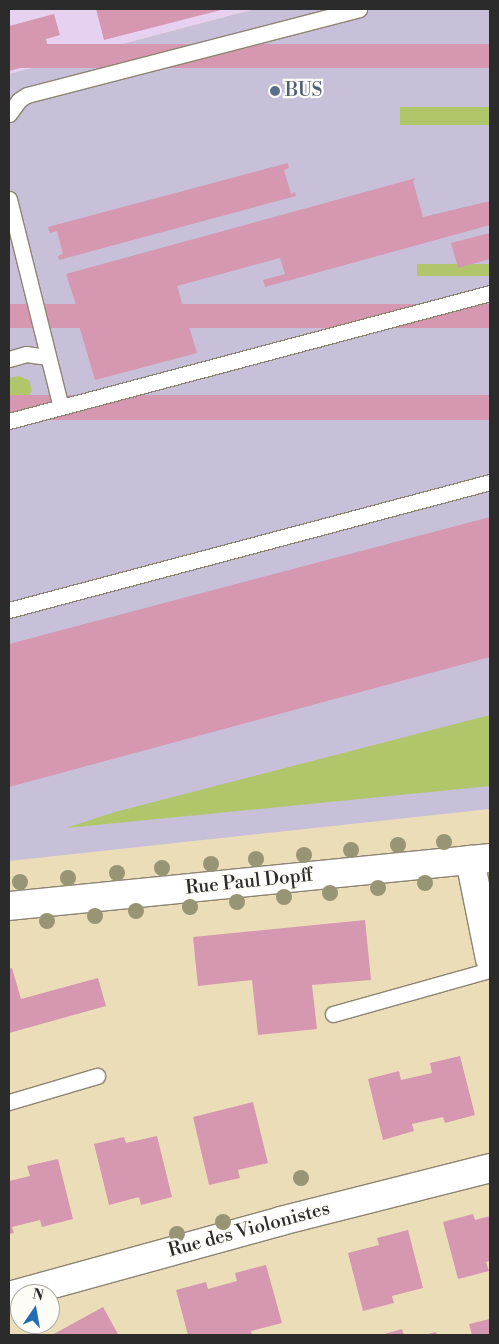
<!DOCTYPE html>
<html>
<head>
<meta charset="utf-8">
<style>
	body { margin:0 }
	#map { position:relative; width:499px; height:1344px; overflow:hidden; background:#ecddb9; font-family:"Libre Bodoni",serif }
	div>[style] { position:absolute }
	.built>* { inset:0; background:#e6d2f0 }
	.industrial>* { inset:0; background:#c8bfd8 }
	.green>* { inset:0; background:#b1c66a; transform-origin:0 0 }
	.building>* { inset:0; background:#d697b1; transform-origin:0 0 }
	.roads { filter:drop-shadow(1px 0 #8c8472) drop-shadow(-1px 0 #8c8472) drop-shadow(0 1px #8c8472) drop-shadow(0 -1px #8c8472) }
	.lane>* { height:15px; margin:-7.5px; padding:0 7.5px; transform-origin:7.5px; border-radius:7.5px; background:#fff }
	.street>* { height:28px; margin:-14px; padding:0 14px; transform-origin:14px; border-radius:14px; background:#fff }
	.trees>* { width:16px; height:16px; margin:-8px; border-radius:50%; background:#989575 }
	.dots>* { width:14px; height:14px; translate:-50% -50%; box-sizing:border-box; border:2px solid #fdfcf7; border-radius:50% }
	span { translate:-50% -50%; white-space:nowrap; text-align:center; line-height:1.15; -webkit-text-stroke:4.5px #fdfcf7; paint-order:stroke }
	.service-label { font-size:19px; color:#4e5e75 }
	.left { translate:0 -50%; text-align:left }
	.street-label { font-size:19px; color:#2b2b2b }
	.frame { position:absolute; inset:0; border:10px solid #2b2b2b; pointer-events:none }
	.north { position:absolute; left:10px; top:1284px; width:50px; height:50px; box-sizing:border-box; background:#fdfcf7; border:1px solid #a9a8a5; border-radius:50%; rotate:12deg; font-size:14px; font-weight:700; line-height:20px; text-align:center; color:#2b2b2b }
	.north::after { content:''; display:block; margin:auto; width:18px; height:22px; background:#1f6fb2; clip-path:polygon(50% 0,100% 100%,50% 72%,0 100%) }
</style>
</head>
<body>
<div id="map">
	<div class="built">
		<i style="clip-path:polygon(9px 9px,255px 9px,9px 74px)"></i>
	</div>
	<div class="industrial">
		<i style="clip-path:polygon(255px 9px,490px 9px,490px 809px,9px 861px,9px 74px)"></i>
	</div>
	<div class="green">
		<i style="left:490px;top:107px;width:18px;height:90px;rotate:90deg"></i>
		<i style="left:490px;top:264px;width:12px;height:73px;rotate:90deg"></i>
		<i style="clip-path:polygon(18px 376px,29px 380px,32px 391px,25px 400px,9px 404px,9px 378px)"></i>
		<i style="clip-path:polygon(490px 715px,490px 786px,66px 828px,115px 812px)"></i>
	</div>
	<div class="building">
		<i style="clip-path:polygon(96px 9px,225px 9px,104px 40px)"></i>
		<i style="clip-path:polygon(54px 14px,60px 35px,46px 39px,51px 60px,9px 71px,9px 26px)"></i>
		<i style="left:490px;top:44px;width:24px;height:478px;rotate:90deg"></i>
		<i style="clip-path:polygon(288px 163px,289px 168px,284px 170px,291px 194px,295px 192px,296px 196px,59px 260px,58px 256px,63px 254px,57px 231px,50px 233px,48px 227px)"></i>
		<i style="clip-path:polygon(416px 178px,413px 181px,423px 217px,490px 201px,490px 225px,265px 287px,263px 280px,285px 274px,280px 258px,177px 286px,197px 353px,95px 380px,75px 312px,78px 311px,66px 274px)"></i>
		<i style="clip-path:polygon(490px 233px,490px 259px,458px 268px,451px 243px)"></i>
		<i style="left:490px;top:304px;width:24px;height:498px;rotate:90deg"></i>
		<i style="left:490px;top:395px;width:25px;height:498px;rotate:90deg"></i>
		<i style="clip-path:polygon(490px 517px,490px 657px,9px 787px,9px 644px)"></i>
		<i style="clip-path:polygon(365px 920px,371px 980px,312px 985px,317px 1029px,258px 1035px,252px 980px,198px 986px,193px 937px)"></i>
		<i style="clip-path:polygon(12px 968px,21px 999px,98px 978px,106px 1006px,9px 1033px,9px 969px)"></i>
		<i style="clip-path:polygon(460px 1056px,475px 1115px,445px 1123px,443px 1117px,412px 1124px,414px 1131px,383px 1140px,368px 1079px,399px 1071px,401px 1080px,432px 1073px,430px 1063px)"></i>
		<i style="clip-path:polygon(253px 1102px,268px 1163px,238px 1170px,240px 1178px,209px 1185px,193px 1117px)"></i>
		<i style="clip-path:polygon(157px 1136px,172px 1197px,141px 1205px,139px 1197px,109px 1205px,94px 1144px,124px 1137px,126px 1143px)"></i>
		<i style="clip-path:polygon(58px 1159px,73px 1219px,42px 1227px,40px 1220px,12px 1227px,14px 1233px,9px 1234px,9px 1181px,30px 1176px,27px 1166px)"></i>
		<i style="clip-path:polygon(473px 1214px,475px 1220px,490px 1216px,490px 1261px,486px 1262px,489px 1271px,458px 1279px,443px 1222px)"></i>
		<i style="clip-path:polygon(408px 1230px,423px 1288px,392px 1296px,394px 1303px,363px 1311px,348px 1253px,379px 1245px,377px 1238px)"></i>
		<i style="clip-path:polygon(266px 1265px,282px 1323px,251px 1331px,252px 1335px,188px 1335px,176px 1290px,206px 1282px,208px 1289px,237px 1281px,235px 1273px)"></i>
		<i style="clip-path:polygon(103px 1307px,118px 1334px,52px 1335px)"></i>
		<i style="clip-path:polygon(490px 1319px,490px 1335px,472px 1335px,469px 1324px)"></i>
		<i style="clip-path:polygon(402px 1329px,404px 1335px,381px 1335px)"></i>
		<i style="clip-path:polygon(436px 1332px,437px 1335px,424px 1335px)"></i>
	</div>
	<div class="roads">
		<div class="lane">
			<i style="left:9px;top:114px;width:17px;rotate:-54deg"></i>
			<i style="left:19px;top:100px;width:9px;rotate:-32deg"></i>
			<i style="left:27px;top:95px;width:343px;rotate:-14.5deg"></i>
			<i style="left:9px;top:199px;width:214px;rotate:76deg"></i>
			<i style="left:9px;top:359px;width:18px;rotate:-16deg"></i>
			<i style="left:26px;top:354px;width:22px;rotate:8deg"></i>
			<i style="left:9px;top:421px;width:498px;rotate:-14.9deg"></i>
			<i style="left:9px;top:610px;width:498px;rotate:-14.9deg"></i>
			<i style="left:333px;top:1014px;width:163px;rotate:-15.7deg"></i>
			<i style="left:9px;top:1102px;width:92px;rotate:-16.5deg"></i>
		</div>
		<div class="street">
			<i style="left:470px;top:860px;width:101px;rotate:78.6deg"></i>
			<i style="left:9px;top:906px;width:483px;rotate:-5.7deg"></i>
			<i style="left:9px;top:1296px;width:282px;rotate:-15.4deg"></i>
			<i style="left:281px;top:1221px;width:216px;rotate:-14.2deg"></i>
		</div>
	</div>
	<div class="trees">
		<i style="left:444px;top:842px"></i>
		<i style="left:398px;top:845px"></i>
		<i style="left:351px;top:850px"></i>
		<i style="left:304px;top:855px"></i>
		<i style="left:256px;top:859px"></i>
		<i style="left:211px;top:864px"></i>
		<i style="left:162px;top:868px"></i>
		<i style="left:117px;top:873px"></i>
		<i style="left:68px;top:878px"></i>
		<i style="left:20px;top:882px"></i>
		<i style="left:425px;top:883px"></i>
		<i style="left:378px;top:888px"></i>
		<i style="left:330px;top:893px"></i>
		<i style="left:284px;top:897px"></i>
		<i style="left:237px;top:902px"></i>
		<i style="left:190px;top:907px"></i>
		<i style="left:136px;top:911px"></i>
		<i style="left:95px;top:916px"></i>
		<i style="left:47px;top:921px"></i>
		<i style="left:301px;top:1178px"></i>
		<i style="left:223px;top:1222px"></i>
		<i style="left:177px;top:1234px"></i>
	</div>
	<div class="dots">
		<i style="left:275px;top:91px;background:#5c6f8a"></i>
	</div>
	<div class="service-label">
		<span class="left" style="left:285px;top:91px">BUS</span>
	</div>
	<div class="street-label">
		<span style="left:249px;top:882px;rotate:-6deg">Rue Paul Dopff</span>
		<span style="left:249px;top:1230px;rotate:-15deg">Rue des Violonistes</span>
	</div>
	<div class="frame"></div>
	<div class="north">N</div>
</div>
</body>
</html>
